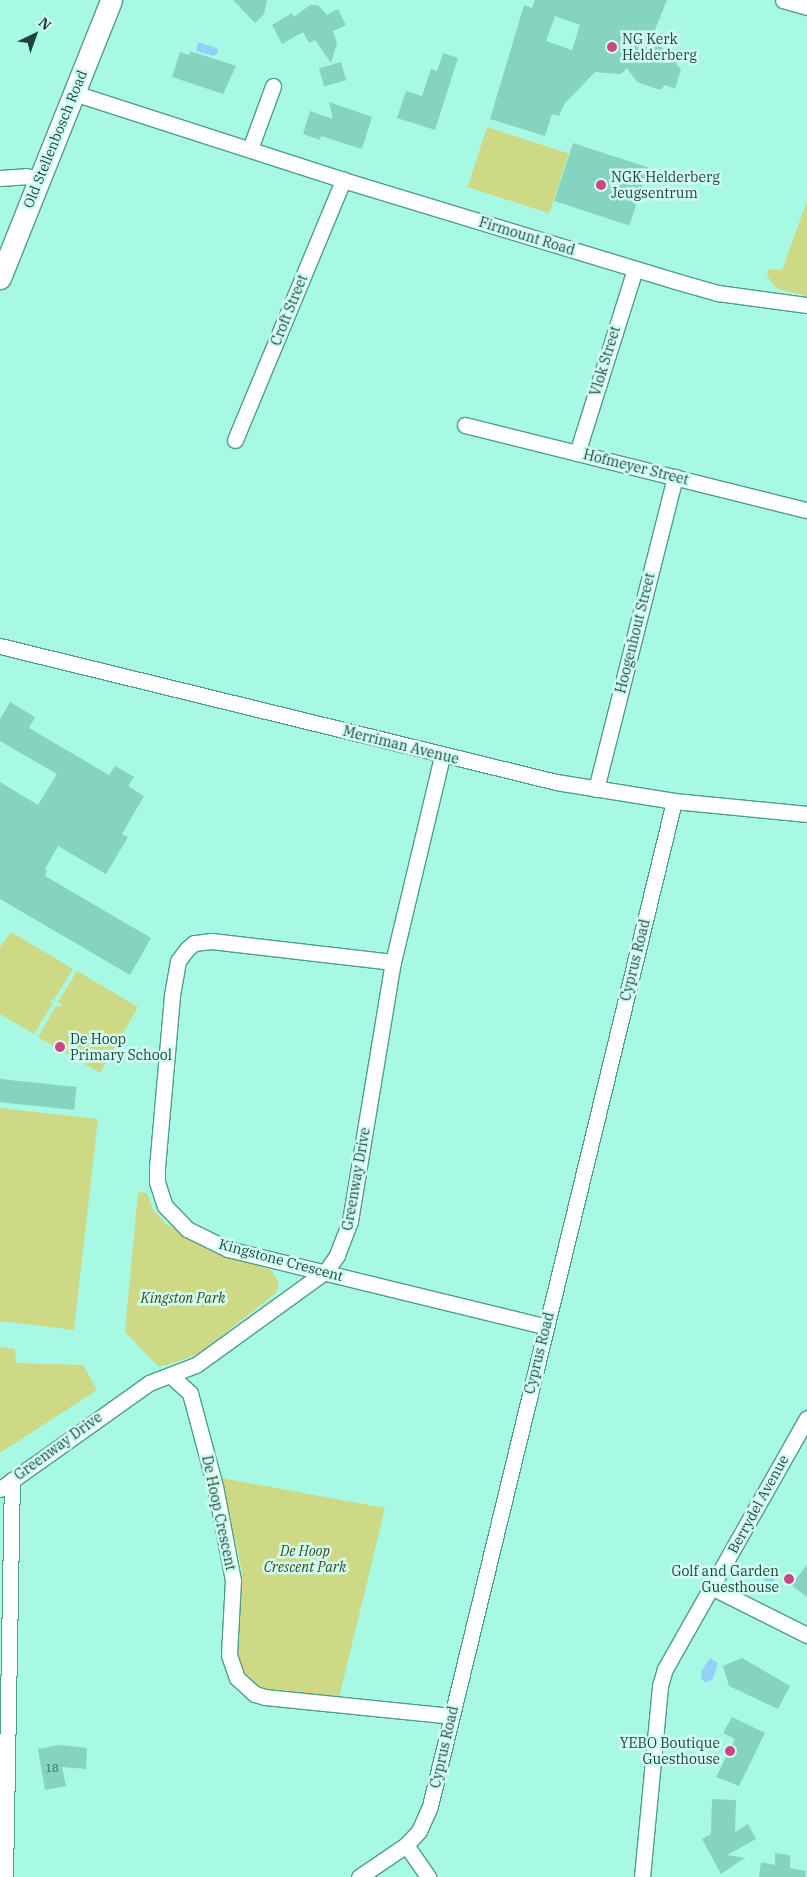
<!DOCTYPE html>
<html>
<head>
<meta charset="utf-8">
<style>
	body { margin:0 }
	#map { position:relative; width:807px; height:1877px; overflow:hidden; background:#a8f9e3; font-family:"IBM Plex Serif",serif }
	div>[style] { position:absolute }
	.green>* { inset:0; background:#cdd984; transform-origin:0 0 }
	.water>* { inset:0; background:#92d1f7; transform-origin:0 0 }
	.building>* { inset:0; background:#84d4bf; transform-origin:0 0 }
	.roads { filter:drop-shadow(1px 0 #4e9e8a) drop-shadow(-1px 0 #4e9e8a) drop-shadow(0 1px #4e9e8a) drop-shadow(0 -1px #4e9e8a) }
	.street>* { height:15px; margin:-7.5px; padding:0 7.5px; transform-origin:7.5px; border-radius:7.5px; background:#fff }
	.secondary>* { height:21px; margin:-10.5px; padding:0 10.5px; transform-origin:10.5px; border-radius:10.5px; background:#fff }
	.dots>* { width:14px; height:14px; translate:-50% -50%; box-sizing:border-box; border:2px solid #d0fff1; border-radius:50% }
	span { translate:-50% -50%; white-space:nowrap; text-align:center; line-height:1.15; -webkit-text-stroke:5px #d0fff1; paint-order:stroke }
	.number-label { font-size:11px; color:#3a675b }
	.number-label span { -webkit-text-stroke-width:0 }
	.poi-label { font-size:14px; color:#22433a }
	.left { translate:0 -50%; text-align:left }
	.right { translate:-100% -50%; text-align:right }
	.street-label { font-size:14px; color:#22433a }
	.park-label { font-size:14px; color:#424719; font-style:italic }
	.north { position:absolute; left:10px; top:10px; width:50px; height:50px; -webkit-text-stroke:4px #d0fff1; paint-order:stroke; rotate:42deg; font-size:14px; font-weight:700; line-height:20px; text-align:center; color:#22433a }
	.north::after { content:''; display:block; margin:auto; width:18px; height:22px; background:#22433a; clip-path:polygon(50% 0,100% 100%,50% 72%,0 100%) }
</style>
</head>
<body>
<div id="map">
	<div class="green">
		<i style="left:487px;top:127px;width:86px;height:63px;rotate:18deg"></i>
		<i style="clip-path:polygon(807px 201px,807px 296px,777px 289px,767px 276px,769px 269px,782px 270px)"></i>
		<i style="clip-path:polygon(11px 932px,73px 969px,54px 1000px,49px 1001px,53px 1003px,34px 1034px,0 1014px,0 947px)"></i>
		<i style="clip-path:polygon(77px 971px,138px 1007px,120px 1038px,117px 1037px,115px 1040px,118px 1042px,100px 1073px,38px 1037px,56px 1006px,60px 1007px,62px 1004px,58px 1002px)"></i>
		<i style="clip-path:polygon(0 1108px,98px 1119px,74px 1330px,0 1321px)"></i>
		<i style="clip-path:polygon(138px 1192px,147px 1193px,153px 1209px,166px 1224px,208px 1250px,271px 1270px,279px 1283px,276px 1293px,200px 1353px,168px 1365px,158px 1366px,125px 1332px)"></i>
		<i style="clip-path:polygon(0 1347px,15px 1349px,16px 1363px,83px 1365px,97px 1390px,0 1453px)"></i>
		<i style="clip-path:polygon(221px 1478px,385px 1508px,339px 1698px,268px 1691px,254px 1685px,243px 1674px,237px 1652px,242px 1571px)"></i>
	</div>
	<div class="water">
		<i style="clip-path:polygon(198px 42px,217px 48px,218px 53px,214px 56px,196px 51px)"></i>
		<i style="left:769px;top:1565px;width:19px;height:9px;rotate:72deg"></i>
		<i style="clip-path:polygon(710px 1658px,718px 1663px,713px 1679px,706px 1682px,702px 1680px,701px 1672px)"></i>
	</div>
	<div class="building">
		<i style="clip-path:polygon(233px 0,267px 0,264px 14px,255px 23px)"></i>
		<i style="clip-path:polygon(evenodd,535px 0,667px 0,652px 37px,681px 69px,675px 89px,665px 85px,660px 90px,637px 82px,627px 68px,621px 74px,595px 72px,565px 103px,559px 116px,552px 114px,545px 136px,490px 119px,524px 5px,532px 8px,535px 0,555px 16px,580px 25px,572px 50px,546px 41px,555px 16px)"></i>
		<i style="clip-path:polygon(310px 5px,318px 5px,327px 15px,338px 9px,346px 25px,333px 31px,337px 43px,331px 63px,315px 40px,309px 43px,303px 32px,282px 44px,272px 25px,292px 13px,294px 17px)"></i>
		<i style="clip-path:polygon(190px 51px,236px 66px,223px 94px,172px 77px,180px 52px,189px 55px)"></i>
		<i style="clip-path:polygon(443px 53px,458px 58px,435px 130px,397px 118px,406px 91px,422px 96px,431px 69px,437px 71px)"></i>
		<i style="left:341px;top:62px;width:19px;height:23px;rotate:74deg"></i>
		<i style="clip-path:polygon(329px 102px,372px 117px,362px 149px,321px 136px,320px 140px,303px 134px,310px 111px,333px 119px)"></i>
		<i style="left:573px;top:143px;width:79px;height:61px;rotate:18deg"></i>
		<i style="clip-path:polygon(10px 702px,35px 717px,29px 728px,109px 775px,115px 766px,134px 777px,128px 786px,144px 796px,122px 834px,128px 837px,106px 874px,58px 846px,45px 869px,47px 871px,45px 876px,151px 938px,130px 975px,0 899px,0 782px,38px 805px,57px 774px,0 741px,0 719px)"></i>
		<i style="left:0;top:1079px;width:77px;height:23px;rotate:6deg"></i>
		<i style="clip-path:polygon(807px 1565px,807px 1597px,791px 1585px)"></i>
		<i style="clip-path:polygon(742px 1658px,790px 1686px,778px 1709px,729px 1686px,723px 1666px)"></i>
		<i style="clip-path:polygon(732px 1717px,765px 1733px,739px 1786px,716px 1777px,735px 1739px,723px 1733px)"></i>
		<i style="clip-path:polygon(59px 1745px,87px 1748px,86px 1769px,62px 1767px,66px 1786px,45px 1790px,38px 1749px)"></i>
		<i style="clip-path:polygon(712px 1799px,736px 1800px,735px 1832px,748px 1824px,756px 1839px,727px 1855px,745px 1858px,721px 1874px,702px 1839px,711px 1834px)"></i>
		<i style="clip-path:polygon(775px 1853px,790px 1855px,790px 1868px,806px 1871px,805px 1877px,759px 1877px,761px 1862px,775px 1865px)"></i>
	</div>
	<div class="roads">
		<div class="street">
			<i style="left:783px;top:0;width:25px;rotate:16deg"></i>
			<i style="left:74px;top:93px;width:283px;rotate:17.9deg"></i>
			<i style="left:343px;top:180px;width:351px;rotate:16.9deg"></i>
			<i style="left:679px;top:282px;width:41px;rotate:15.8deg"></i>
			<i style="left:718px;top:293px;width:90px;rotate:7.7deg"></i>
			<i style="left:250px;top:149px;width:67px;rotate:-69.9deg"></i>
			<i style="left:0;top:178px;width:26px;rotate:-4deg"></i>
			<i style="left:26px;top:176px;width:13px;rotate:13deg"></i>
			<i style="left:465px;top:425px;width:352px;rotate:14deg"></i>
			<i style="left:235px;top:440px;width:282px;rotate:-67.4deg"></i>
			<i style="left:577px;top:453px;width:193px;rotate:-72.5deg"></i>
			<i style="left:0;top:646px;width:572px;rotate:13.74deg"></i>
			<i style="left:556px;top:782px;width:120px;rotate:9.1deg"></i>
			<i style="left:674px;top:801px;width:134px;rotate:5.6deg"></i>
			<i style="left:596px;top:789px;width:322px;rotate:-75.8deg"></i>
			<i style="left:393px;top:962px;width:183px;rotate:-173.4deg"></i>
			<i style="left:211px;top:941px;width:17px;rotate:173deg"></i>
			<i style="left:194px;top:943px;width:9px;rotate:139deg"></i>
			<i style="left:187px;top:949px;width:15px;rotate:127deg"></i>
			<i style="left:178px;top:961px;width:36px;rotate:100deg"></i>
			<i style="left:172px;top:996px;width:171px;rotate:95deg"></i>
			<i style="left:157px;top:1166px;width:16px;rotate:90deg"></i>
			<i style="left:157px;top:1182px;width:25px;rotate:72deg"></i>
			<i style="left:165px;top:1206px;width:32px;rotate:46deg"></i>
			<i style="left:187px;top:1229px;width:46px;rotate:26deg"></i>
			<i style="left:228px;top:1249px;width:326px;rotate:13.7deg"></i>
			<i style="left:170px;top:1375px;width:27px;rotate:42deg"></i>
			<i style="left:190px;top:1393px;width:96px;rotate:75deg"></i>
			<i style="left:215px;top:1486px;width:96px;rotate:79.2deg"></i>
			<i style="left:233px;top:1580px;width:75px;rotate:93.1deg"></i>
			<i style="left:229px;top:1655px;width:24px;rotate:71deg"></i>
			<i style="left:237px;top:1678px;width:24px;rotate:42deg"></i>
			<i style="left:255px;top:1694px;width:10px;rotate:17deg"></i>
			<i style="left:265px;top:1697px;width:187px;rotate:5.8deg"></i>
			<i style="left:0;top:1489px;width:183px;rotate:-35.4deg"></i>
			<i style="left:149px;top:1383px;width:50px;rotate:-21deg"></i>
			<i style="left:196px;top:1365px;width:160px;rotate:-35.9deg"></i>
			<i style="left:326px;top:1271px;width:19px;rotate:-55deg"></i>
			<i style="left:337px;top:1255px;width:36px;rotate:-69deg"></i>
			<i style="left:350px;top:1221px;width:263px;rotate:-80.6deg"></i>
			<i style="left:393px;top:962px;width:212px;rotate:-76.6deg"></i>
			<i style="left:711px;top:1587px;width:107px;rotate:26.6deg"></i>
			<i style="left:406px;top:1845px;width:39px;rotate:55deg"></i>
			<i style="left:5px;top:1877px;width:397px;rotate:-89deg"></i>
			<i style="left:359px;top:1877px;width:57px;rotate:-34.2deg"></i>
			<i style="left:406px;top:1845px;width:19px;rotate:-47deg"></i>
			<i style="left:419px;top:1831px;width:27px;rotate:-66deg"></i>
			<i style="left:430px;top:1806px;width:1034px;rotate:-76.35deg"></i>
			<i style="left:642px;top:1877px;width:192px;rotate:-84.6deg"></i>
			<i style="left:660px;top:1686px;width:18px;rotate:-74deg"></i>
			<i style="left:665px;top:1669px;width:288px;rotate:-60.5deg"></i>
		</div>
		<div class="secondary">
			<i style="left:0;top:278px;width:299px;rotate:-68.2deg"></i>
		</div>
	</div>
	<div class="dots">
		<i style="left:612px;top:47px;background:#cd4584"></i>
		<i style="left:601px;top:185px;background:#cd4584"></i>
		<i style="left:60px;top:1047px;background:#cd4584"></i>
		<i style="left:789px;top:1579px;background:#cd4584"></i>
		<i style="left:730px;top:1751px;background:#cd4584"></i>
	</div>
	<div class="number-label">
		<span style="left:52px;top:1768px">18</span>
	</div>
	<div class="poi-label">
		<span class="left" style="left:622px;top:47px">NG Kerk<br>Helderberg</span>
		<span class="left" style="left:611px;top:185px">NGK Helderberg<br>Jeugsentrum</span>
		<span class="left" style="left:70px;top:1047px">De Hoop<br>Primary School</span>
		<span class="right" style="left:779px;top:1579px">Golf and Garden<br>Guesthouse</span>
		<span class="right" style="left:720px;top:1751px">YEBO Boutique<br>Guesthouse</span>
	</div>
	<div class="street-label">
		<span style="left:55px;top:139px;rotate:-68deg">Old Stellenbosch Road</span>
		<span style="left:527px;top:236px;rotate:17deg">Firmount Road</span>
		<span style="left:289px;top:310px;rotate:-68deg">Croft Street</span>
		<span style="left:605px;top:361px;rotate:-73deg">Vlok Street</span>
		<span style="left:636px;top:467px;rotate:14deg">Hofmeyer Street</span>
		<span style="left:635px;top:633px;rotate:-76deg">Hoogenhout Street</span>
		<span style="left:401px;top:745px;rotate:14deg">Merriman Avenue</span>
		<span style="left:635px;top:960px;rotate:-76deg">Cyprus Road</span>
		<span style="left:356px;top:1179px;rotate:-80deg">Greenway Drive</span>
		<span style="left:281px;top:1260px;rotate:15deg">Kingstone Crescent</span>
		<span style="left:539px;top:1353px;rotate:-76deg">Cyprus Road</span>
		<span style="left:58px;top:1446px;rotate:-36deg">Greenway Drive</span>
		<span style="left:758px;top:1504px;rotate:-61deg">Berrydel Avenue</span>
		<span style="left:219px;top:1513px;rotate:78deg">De Hoop Crescent</span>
		<span style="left:444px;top:1747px;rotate:-77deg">Cyprus Road</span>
	</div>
	<div class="park-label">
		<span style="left:183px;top:1298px">Kingston Park</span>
		<span style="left:305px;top:1559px">De Hoop<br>Crescent Park</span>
	</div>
	<div class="north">N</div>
</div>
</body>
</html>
